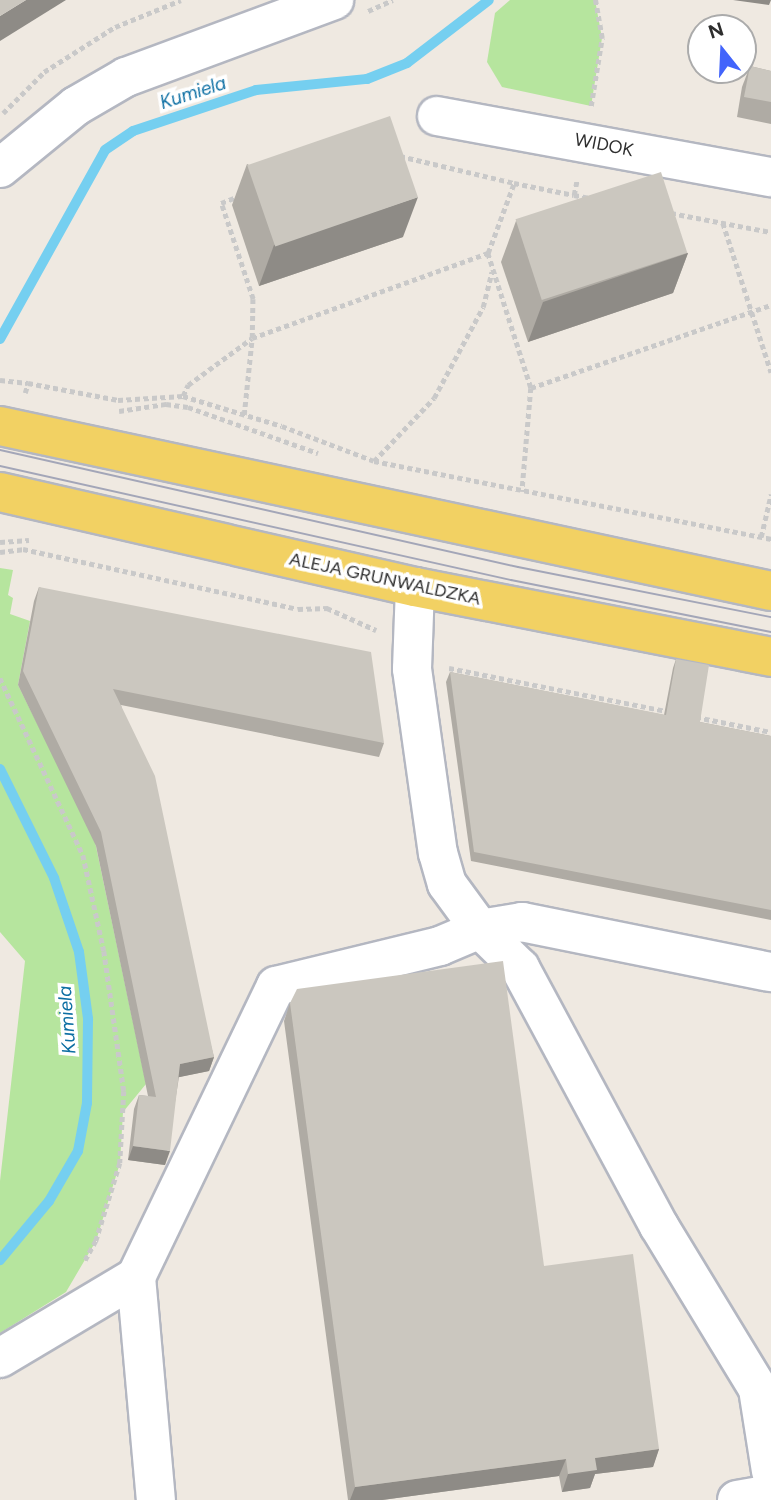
<!DOCTYPE html>
<html>
<head>
<meta charset="utf-8">
<style>
	body { margin:0 }
	#map { position:relative; width:771px; height:1500px; overflow:hidden; background:#efe9e1; font-family:Figtree,sans-serif }
	div>[style] { position:absolute }
	.green>* { inset:0; background:#b6e59e }
	.stream>* { height:10px; margin:-5px; padding:0 5px; transform-origin:5px; border-radius:5px; background:#75cff0 }
	.path>* { height:4.5px; margin-top:-2.25px; transform-origin:0; background:repeating-linear-gradient(90deg,#c9c9c9 0 5px,transparent 0 8.5px) }
	.roads { filter:drop-shadow(2px 0 #b4b7c1) drop-shadow(-2px 0 #b4b7c1) drop-shadow(0 2px #b4b7c1) drop-shadow(0 -2px #b4b7c1) }
	.minor>* { height:38px; margin:-19px; padding:0 19px; transform-origin:19px; border-radius:19px; background:#fff }
	.major>* { height:38px; margin:-19px; padding:0 19px; transform-origin:19px; border-radius:19px; background:#f2d163 }
	.tram>* { height:2px; margin:-1px; padding:0 1px; transform-origin:1px; border-radius:1px; background:#a3a6b8 }
	.wall>* { inset:0; background:#afaba4 }
	.shaded-wall>* { inset:0; background:#8e8b86 }
	.building>* { inset:0; background:#cbc7bf; transform-origin:0 0 }
	span { translate:-50% -50%; white-space:nowrap; text-align:center; line-height:1.15; -webkit-text-stroke:7px #fff; paint-order:stroke }
	.street-label { font-size:18px; color:#2e2e2e }
	.water-label { font-size:19px; color:#0d6fa3; font-style:italic }
	.north { position:absolute; left:687px; top:14px; width:70px; height:70px; box-sizing:border-box; background:#fff; border:2px solid #ababab; border-radius:50%; rotate:342deg; font-size:19px; font-weight:700; line-height:28px; text-align:center; color:#2e2e2e }
	.north::after { content:''; display:block; margin:auto; width:24px; height:32px; background:#4264fb; clip-path:polygon(50% 0,100% 100%,50% 72%,0 100%) }
</style>
</head>
<body>
<div id="map">
	<div class="green">
		<i style="clip-path:polygon(510px 0,595px 0,602px 38px,591px 106px,502px 87px,487px 62px,495px 13px)"></i>
		<i style="clip-path:polygon(0 568px,13px 570px,8px 595px,13px 598px,10px 614px,30px 621px,18px 685px,94px 837px,146px 1084px,123px 1112px,120px 1163px,96px 1241px,66px 1292px,0 1333px,0 1181px,25px 961px,0 932px)"></i>
	</div>
	<div class="stream">
		<i style="left:0;top:339px;width:216px;rotate:-60.9deg"></i>
		<i style="left:105px;top:150px;width:34px;rotate:-34deg"></i>
		<i style="left:133px;top:131px;width:130px;rotate:-18.4deg"></i>
		<i style="left:256px;top:90px;width:112px;rotate:-5.7deg"></i>
		<i style="left:367px;top:79px;width:43px;rotate:-21.8deg"></i>
		<i style="left:407px;top:63px;width:103px;rotate:-37.5deg"></i>
		<i style="left:0;top:769px;width:122px;rotate:63.6deg"></i>
		<i style="left:54px;top:878px;width:78px;rotate:71.3deg"></i>
		<i style="left:79px;top:952px;width:68px;rotate:82.3deg"></i>
		<i style="left:88px;top:1019px;width:84px;rotate:90.7deg"></i>
		<i style="left:87px;top:1103px;width:49px;rotate:100.6deg"></i>
		<i style="left:78px;top:1151px;width:58px;rotate:120.1deg"></i>
		<i style="left:49px;top:1201px;width:77px;rotate:129.7deg"></i>
	</div>
	<div class="path">
		<i style="left:368px;top:11px;width:27px;rotate:-24deg"></i>
		<i style="left:591px;top:106px;width:69px;rotate:-80.8deg"></i>
		<i style="left:602px;top:38px;width:39px;rotate:-100deg"></i>
		<i style="left:3px;top:113px;width:58px;rotate:-45deg"></i>
		<i style="left:44px;top:72px;width:84px;rotate:-32.4deg"></i>
		<i style="left:115px;top:27px;width:71px;rotate:-22.2deg"></i>
		<i style="left:400px;top:156px;width:117px;rotate:13.3deg"></i>
		<i style="left:574px;top:195px;width:16px;rotate:11deg"></i>
		<i style="left:671px;top:213px;width:102px;rotate:10.8deg"></i>
		<i style="left:723px;top:223px;width:157px;rotate:72.1deg"></i>
		<i style="left:488px;top:253px;width:142px;rotate:72.3deg"></i>
		<i style="left:531px;top:388px;width:104px;rotate:94.9deg"></i>
		<i style="left:0;top:380px;width:28px;rotate:6deg"></i>
		<i style="left:531px;top:388px;width:254px;rotate:-19.1deg"></i>
		<i style="left:25px;top:393px;width:10px;rotate:-73deg"></i>
		<i style="left:28px;top:383px;width:92px;rotate:10.7deg"></i>
		<i style="left:118px;top:400px;width:65px;rotate:-3.5deg"></i>
		<i style="left:183px;top:396px;width:103px;rotate:16.9deg"></i>
		<i style="left:282px;top:426px;width:98px;rotate:20.8deg"></i>
		<i style="left:374px;top:461px;width:405px;rotate:11.1deg"></i>
		<i style="left:183px;top:396px;width:12px;rotate:-66deg"></i>
		<i style="left:188px;top:385px;width:79px;rotate:-36.3deg"></i>
		<i style="left:252px;top:338px;width:39px;rotate:-89deg"></i>
		<i style="left:253px;top:299px;width:101px;rotate:-108.4deg"></i>
		<i style="left:221px;top:203px;width:19px;rotate:-21deg"></i>
		<i style="left:119px;top:411px;width:48px;rotate:-8.5deg"></i>
		<i style="left:166px;top:404px;width:22px;rotate:8deg"></i>
		<i style="left:188px;top:407px;width:138px;rotate:19.5deg"></i>
		<i style="left:244px;top:415px;width:77px;rotate:-84.1deg"></i>
		<i style="left:252px;top:338px;width:251px;rotate:-19.8deg"></i>
		<i style="left:488px;top:253px;width:75px;rotate:-69.6deg"></i>
		<i style="left:514px;top:183px;width:61px;rotate:11.3deg"></i>
		<i style="left:574px;top:195px;width:15px;rotate:-79deg"></i>
		<i style="left:374px;top:461px;width:87px;rotate:-46.4deg"></i>
		<i style="left:434px;top:398px;width:103px;rotate:-61.7deg"></i>
		<i style="left:483px;top:307px;width:36px;rotate:-76deg"></i>
		<i style="left:761px;top:537px;width:44px;rotate:-76.9deg"></i>
		<i style="left:0;top:542px;width:29px;rotate:-4deg"></i>
		<i style="left:0;top:552px;width:23px;rotate:-7deg"></i>
		<i style="left:23px;top:549px;width:281px;rotate:12.3deg"></i>
		<i style="left:298px;top:609px;width:31px;rotate:-2deg"></i>
		<i style="left:327px;top:608px;width:54px;rotate:24.2deg"></i>
		<i style="left:449px;top:668px;width:226px;rotate:11.2deg"></i>
		<i style="left:0;top:678px;width:195px;rotate:64.9deg"></i>
		<i style="left:83px;top:855px;width:98px;rotate:77.7deg"></i>
		<i style="left:104px;top:951px;width:141px;rotate:81.9deg"></i>
		<i style="left:124px;top:1091px;width:72px;rotate:93.2deg"></i>
		<i style="left:120px;top:1163px;width:82px;rotate:107.1deg"></i>
		<i style="left:96px;top:1241px;width:23px;rotate:119deg"></i>
		<i style="left:696px;top:717px;width:76px;rotate:11.3deg"></i>
	</div>
	<div class="roads">
		<div class="minor">
			<i style="left:437px;top:116px;width:340px;rotate:10.4deg"></i>
			<i style="left:0;top:168px;width:98px;rotate:-39.2deg"></i>
			<i style="left:76px;top:106px;width:58px;rotate:-30.1deg"></i>
			<i style="left:126px;top:77px;width:222px;rotate:-20.3deg"></i>
			<i style="left:415px;top:587px;width:82px;rotate:92.1deg"></i>
			<i style="left:412px;top:669px;width:186px;rotate:82deg"></i>
			<i style="left:438px;top:853px;width:32px;rotate:74deg"></i>
			<i style="left:447px;top:884px;width:56px;rotate:53.7deg"></i>
			<i style="left:480px;top:929px;width:56px;rotate:44.3deg"></i>
			<i style="left:520px;top:968px;width:293px;rotate:61.7deg"></i>
			<i style="left:659px;top:1226px;width:191px;rotate:58.7deg"></i>
			<i style="left:758px;top:1389px;width:83px;rotate:81deg"></i>
			<i style="left:136px;top:1277px;width:224px;rotate:84.9deg"></i>
			<i style="left:0;top:1358px;width:158px;rotate:-30.8deg"></i>
			<i style="left:136px;top:1277px;width:323px;rotate:-64.3deg"></i>
			<i style="left:276px;top:986px;width:169px;rotate:-13.7deg"></i>
			<i style="left:440px;top:946px;width:43px;rotate:-23deg"></i>
			<i style="left:480px;top:929px;width:43px;rotate:-9.5deg"></i>
			<i style="left:522px;top:922px;width:254px;rotate:11.4deg"></i>
			<i style="left:737px;top:1500px;width:35px;rotate:-10deg"></i>
		</div>
		<div class="major">
			<i style="left:0;top:426px;width:788px;rotate:12.08deg"></i>
			<i style="left:0;top:492px;width:426px;rotate:12.9deg"></i>
			<i style="left:415px;top:587px;width:363px;rotate:11.1deg"></i>
		</div>
	</div>
	<div class="tram">
		<i style="left:0;top:450px;width:531px;rotate:12.73deg"></i>
		<i style="left:518px;top:567px;width:258px;rotate:11.2deg"></i>
		<i style="left:0;top:466px;width:524px;rotate:12.58deg"></i>
		<i style="left:511px;top:580px;width:265px;rotate:11.3deg"></i>
	</div>
	<div class="wall">
		<i style="clip-path:polygon(750px 66px,771px 71px,771px 124px,737px 117px,742px 87px)"></i>
		<i style="clip-path:polygon(247px 164px,403px 237px,259px 286px,232px 205px)"></i>
		<i style="clip-path:polygon(516px 221px,688px 253px,673px 293px,528px 342px,501px 262px)"></i>
		<i style="clip-path:polygon(39px 587px,384px 743px,379px 757px,121px 705px,214px 1057px,209px 1071px,179px 1077px,165px 1165px,128px 1160px,134px 1109px,139px 1095px,148px 1096px,96px 846px,18px 685px,34px 601px)"></i>
		<i style="clip-path:polygon(676px 659px,700px 722px,771px 736px,771px 920px,471px 861px,446px 682px,450px 672px,664px 715px,673px 668px)"></i>
		<i style="clip-path:polygon(290px 1003px,544px 1266px,659px 1449px,653px 1467px,595px 1474px,590px 1488px,562px 1492px,559px 1476px,382px 1500px,348px 1500px,284px 1021px)"></i>
	</div>
	<div class="shaded-wall">
		<i style="clip-path:polygon(26px 0,66px 0,0 41px,0 16px)"></i>
		<i style="clip-path:polygon(733px 0,771px 0,769px 5px)"></i>
		<i style="clip-path:polygon(418px 197px,403px 237px,259px 286px,274px 245px)"></i>
		<i style="clip-path:polygon(688px 253px,673px 293px,528px 342px,543px 302px)"></i>
		<i style="clip-path:polygon(214px 1057px,209px 1071px,175px 1078px,180px 1064px)"></i>
		<i style="clip-path:polygon(133px 1146px,170px 1151px,165px 1165px,128px 1160px)"></i>
		<i style="clip-path:polygon(659px 1449px,653px 1467px,595px 1474px,590px 1488px,562px 1492px,568px 1474px,595px 1458px)"></i>
		<i style="clip-path:polygon(566px 1459px,559px 1476px,382px 1500px,350px 1500px,355px 1487px)"></i>
	</div>
	<div class="building">
		<i style="clip-path:polygon(0 0,26px 0,0 16px)"></i>
		<i style="clip-path:polygon(750px 66px,771px 71px,771px 102px,744px 97px)"></i>
		<i style="left:390px;top:116px;width:86px;height:151px;rotate:71deg"></i>
		<i style="left:661px;top:172px;width:85px;height:153px;rotate:72deg"></i>
		<i style="clip-path:polygon(39px 587px,371px 652px,384px 743px,113px 689px,155px 776px,214px 1057px,180px 1064px,170px 1151px,133px 1146px,139px 1095px,156px 1097px,101px 832px,23px 671px)"></i>
		<i style="clip-path:polygon(676px 659px,709px 665px,700px 722px,771px 736px,771px 910px,474px 852px,450px 672px,666px 715px)"></i>
		<i style="clip-path:polygon(503px 961px,544px 1266px,633px 1254px,659px 1449px,595px 1458px,597px 1470px,568px 1474px,566px 1459px,355px 1487px,290px 1003px,297px 989px)"></i>
	</div>
	<div class="street-label">
		<span style="left:604px;top:145px;rotate:11deg">WIDOK</span>
		<span style="left:385px;top:579px;rotate:12deg">ALEJA GRUNWALDZKA</span>
	</div>
	<div class="water-label">
		<span style="left:193px;top:93px;rotate:-18deg">Kumiela</span>
		<span style="left:67px;top:1020px;rotate:-94deg">Kumiela</span>
	</div>
	<div class="north">N</div>
</div>
</body>
</html>
